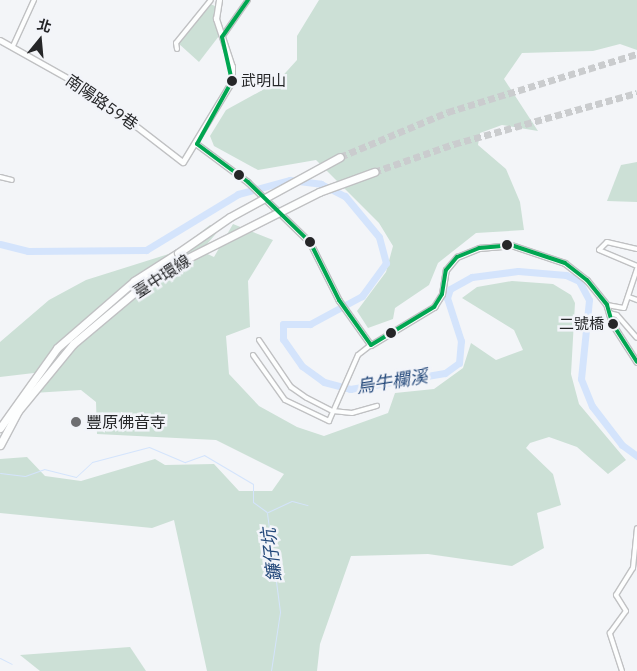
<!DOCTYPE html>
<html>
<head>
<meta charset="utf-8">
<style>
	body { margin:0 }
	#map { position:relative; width:637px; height:671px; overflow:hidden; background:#f3f5f8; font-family:"IBM Plex Sans","Noto Sans TC",sans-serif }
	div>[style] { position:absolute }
	.green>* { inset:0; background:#cce0d6 }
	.stream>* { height:1px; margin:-0.5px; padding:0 0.5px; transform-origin:0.5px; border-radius:0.5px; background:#d4e4fc }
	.river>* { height:7px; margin:-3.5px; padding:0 3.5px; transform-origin:3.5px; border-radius:3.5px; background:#d4e4fc }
	.motorway-tunnel>* { height:7px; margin-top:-3.5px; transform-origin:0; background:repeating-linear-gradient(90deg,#caccce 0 7px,transparent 0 10.5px) }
	.roads { filter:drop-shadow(1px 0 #c0c1c3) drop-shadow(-1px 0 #c0c1c3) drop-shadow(0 1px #c0c1c3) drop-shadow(0 -1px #c0c1c3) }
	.minor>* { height:4px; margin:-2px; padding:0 2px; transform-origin:2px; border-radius:2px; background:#fdfefe }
	.tertiary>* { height:4.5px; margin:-2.25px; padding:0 2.25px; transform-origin:2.25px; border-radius:2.25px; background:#fdfefe }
	.motorway>* { height:7px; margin:-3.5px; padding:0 3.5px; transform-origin:3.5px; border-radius:3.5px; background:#fdfefe }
	.bridges { filter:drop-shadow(1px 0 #c0c1c3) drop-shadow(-1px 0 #c0c1c3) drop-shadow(0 1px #c0c1c3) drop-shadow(0 -1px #c0c1c3) }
	.motorway-bridge>* { height:7px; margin:-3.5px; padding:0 3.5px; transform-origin:3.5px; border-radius:3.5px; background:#fdfefe }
	.bus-1>* { height:4px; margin:-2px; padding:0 2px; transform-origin:2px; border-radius:2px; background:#00a651 }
	.dots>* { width:14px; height:14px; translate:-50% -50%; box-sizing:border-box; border:2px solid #f2f4f9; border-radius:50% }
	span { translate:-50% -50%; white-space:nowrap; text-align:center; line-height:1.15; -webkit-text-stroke:5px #f2f4f9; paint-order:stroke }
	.bus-label { font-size:15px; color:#252628 }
	.left { translate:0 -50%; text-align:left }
	.right { translate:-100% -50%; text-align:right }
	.street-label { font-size:16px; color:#252628 }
	.poi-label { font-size:16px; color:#252628 }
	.water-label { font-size:18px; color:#23487a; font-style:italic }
	.north { position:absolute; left:15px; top:15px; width:50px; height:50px; -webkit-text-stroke:4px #f2f4f9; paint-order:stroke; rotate:17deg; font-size:14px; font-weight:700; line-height:20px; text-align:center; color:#252628 }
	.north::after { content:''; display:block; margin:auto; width:18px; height:22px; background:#252628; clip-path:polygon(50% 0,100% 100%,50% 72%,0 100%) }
</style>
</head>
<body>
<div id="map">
	<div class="green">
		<i style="clip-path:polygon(319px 0,637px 0,637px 50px,620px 44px,593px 51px,522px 53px,504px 79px,538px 131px,502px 125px,480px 133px,478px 145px,506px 169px,520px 202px,524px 230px,476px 233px,438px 263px,429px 285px,395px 308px,393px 319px,368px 328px,357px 311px,386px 272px,393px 246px,379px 223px,316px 160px,258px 170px,214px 146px,210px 136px,226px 110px,277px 82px,297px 60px,297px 36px)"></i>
		<i style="clip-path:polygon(208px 3px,215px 6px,219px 36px,199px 62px,178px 43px)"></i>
		<i style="clip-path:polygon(637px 162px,637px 202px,607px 201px,621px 165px)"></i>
		<i style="clip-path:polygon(233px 224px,273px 240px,248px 281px,250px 327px,226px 336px,229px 374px,259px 406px,297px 427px,324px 436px,388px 413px,395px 393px,434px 389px,463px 368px,471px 343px,496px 360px,523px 350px,514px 330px,462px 298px,477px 287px,512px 281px,553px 284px,571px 295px,575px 303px,571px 374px,579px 404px,626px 460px,608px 474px,577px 447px,549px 437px,530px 443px,526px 448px,553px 474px,561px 505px,537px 513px,544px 548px,512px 566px,428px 554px,351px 556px,320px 644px,317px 671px,207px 671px,174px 520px,152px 528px,0 513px,0 459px,27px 457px,45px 476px,81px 481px,155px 459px,165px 465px,214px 464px,239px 491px,272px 491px,284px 474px,216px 440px,97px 434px,96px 402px,81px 390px,33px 393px,34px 373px,0 377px,0 342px,49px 300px,86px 280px,175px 252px,210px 225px,220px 229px,201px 251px,214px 257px)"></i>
		<i style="clip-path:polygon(130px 647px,146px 671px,40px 671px,20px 655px)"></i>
	</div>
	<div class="stream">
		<i style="left:0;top:473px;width:25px;rotate:7deg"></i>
		<i style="left:25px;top:476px;width:20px;rotate:-20deg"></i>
		<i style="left:44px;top:469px;width:33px;rotate:14deg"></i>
		<i style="left:76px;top:477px;width:22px;rotate:-43deg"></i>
		<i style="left:92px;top:462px;width:59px;rotate:-14.7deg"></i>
		<i style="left:149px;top:447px;width:39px;rotate:23deg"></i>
		<i style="left:185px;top:462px;width:20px;rotate:-20deg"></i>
		<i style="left:204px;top:455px;width:57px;rotate:30.6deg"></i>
		<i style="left:253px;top:484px;width:18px;rotate:90deg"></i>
		<i style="left:253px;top:502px;width:17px;rotate:36deg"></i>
		<i style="left:268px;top:512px;width:26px;rotate:-25deg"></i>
		<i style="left:292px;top:501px;width:16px;rotate:15deg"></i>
		<i style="left:267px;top:513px;width:100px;rotate:82.5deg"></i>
		<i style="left:280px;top:612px;width:60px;rotate:98.7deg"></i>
		<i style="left:0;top:658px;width:13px;rotate:27deg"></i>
	</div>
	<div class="river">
		<i style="left:0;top:244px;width:29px;rotate:14deg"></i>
		<i style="left:28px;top:251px;width:118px;rotate:-0.5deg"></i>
		<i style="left:146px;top:250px;width:108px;rotate:-31.3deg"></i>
		<i style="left:238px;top:194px;width:54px;rotate:-15.1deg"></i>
		<i style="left:290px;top:180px;width:31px;rotate:7deg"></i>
		<i style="left:321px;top:184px;width:27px;rotate:27deg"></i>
		<i style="left:345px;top:196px;width:53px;rotate:50.3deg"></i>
		<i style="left:379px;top:237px;width:27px;rotate:75deg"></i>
		<i style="left:386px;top:263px;width:41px;rotate:126deg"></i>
		<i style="left:362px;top:296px;width:59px;rotate:151.7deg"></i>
		<i style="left:310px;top:324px;width:27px;rotate:180deg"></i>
		<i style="left:283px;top:324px;width:15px;rotate:90deg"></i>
		<i style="left:283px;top:339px;width:33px;rotate:55deg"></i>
		<i style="left:302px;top:366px;width:27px;rotate:36deg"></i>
		<i style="left:324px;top:382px;width:27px;rotate:15deg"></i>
		<i style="left:350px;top:389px;width:96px;rotate:-9.6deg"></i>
		<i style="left:445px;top:373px;width:17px;rotate:-36deg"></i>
		<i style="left:459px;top:363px;width:22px;rotate:-85deg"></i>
		<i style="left:461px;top:341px;width:45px;rotate:-108deg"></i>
		<i style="left:447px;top:298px;width:9px;rotate:-72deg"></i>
		<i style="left:450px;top:289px;width:25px;rotate:-29deg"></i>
		<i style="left:472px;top:277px;width:46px;rotate:-7.4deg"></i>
		<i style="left:518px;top:271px;width:48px;rotate:4.8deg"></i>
		<i style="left:566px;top:275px;width:14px;rotate:25deg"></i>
		<i style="left:579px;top:281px;width:21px;rotate:62deg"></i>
		<i style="left:589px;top:300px;width:79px;rotate:95.8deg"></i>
		<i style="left:581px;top:379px;width:29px;rotate:68deg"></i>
		<i style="left:592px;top:406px;width:49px;rotate:52.4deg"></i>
		<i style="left:622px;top:445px;width:19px;rotate:36deg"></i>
	</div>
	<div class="motorway-tunnel">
		<i style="left:340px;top:157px;width:117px;rotate:-22.6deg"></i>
		<i style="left:448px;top:112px;width:198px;rotate:-17.1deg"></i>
		<i style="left:374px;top:172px;width:85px;rotate:-19.3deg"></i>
		<i style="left:454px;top:144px;width:190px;rotate:-15.6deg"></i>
	</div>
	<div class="roads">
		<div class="minor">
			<i style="left:222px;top:37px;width:45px;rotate:-54.9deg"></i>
			<i style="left:13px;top:46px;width:51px;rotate:-65.5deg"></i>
			<i style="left:177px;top:49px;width:6px;rotate:-99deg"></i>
			<i style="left:176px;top:43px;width:55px;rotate:-50.9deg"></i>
			<i style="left:0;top:177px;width:12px;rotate:14deg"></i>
			<i style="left:637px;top:249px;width:31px;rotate:-167deg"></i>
			<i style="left:607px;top:242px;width:11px;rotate:135deg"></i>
			<i style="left:599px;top:250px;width:41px;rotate:22.8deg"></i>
			<i style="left:629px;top:297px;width:9px;rotate:21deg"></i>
			<i style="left:607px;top:305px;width:17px;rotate:10deg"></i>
			<i style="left:624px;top:308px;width:41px;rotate:-71.6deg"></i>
			<i style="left:609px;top:313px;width:8px;rotate:14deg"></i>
			<i style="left:617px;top:315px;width:30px;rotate:49deg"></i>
			<i style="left:259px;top:340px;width:57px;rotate:55.8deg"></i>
			<i style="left:291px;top:387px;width:19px;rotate:35deg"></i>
			<i style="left:307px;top:398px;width:29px;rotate:27deg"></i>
			<i style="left:333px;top:411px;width:19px;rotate:6deg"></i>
			<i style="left:352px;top:413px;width:26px;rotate:-16deg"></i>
			<i style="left:253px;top:355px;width:55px;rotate:54.6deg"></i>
			<i style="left:285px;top:400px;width:49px;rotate:25.5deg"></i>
			<i style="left:329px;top:421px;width:72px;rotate:-66.3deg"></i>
			<i style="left:358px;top:355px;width:16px;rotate:-38deg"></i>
			<i style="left:622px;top:671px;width:40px;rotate:-108deg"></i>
			<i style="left:610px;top:633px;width:27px;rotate:-54deg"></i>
			<i style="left:626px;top:611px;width:19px;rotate:-122deg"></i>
			<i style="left:616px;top:595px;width:32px;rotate:-58deg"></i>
			<i style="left:633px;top:568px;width:40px;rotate:-84.3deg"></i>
		</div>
		<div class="tertiary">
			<i style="left:0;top:40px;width:104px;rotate:29.3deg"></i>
			<i style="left:91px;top:91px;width:116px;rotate:37.7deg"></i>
			<i style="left:183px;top:162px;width:95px;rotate:-58.8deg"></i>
			<i style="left:232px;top:81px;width:14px;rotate:-90deg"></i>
			<i style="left:232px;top:67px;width:51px;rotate:-108.4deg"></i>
			<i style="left:216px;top:19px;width:19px;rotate:-81deg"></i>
			<i style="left:197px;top:144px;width:64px;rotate:36.7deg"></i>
			<i style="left:248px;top:182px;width:86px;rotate:44.1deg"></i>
			<i style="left:310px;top:242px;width:65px;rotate:63.4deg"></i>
			<i style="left:339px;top:300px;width:55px;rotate:54.6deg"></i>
			<i style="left:371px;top:345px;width:74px;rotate:-31.1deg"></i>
			<i style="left:434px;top:307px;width:15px;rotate:-58deg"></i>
			<i style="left:442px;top:294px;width:24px;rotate:-81deg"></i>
			<i style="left:446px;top:270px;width:17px;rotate:-50deg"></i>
			<i style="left:457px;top:257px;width:24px;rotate:-22deg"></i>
			<i style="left:479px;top:248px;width:32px;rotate:-5deg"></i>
			<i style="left:511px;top:245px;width:57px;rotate:18.4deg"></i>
			<i style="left:565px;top:263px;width:28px;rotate:38deg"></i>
			<i style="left:587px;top:280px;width:32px;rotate:51deg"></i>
			<i style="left:607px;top:305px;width:19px;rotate:74deg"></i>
			<i style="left:612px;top:323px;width:46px;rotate:57.3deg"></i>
		</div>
		<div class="motorway">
			<i style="left:0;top:428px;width:98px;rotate:-54.5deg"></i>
			<i style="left:57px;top:348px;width:102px;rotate:-41deg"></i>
			<i style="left:134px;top:281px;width:52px;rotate:-32.5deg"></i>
			<i style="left:0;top:445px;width:38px;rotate:-62deg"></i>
			<i style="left:18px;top:411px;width:87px;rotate:-50.6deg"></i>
			<i style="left:73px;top:344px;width:89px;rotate:-40deg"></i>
			<i style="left:141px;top:287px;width:55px;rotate:-31.7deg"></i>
		</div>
	</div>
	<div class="bridges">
		<div class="motorway-bridge">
			<i style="left:178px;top:253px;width:63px;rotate:-34.7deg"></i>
			<i style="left:230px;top:217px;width:125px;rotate:-28.6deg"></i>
			<i style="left:188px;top:258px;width:147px;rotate:-26.7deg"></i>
			<i style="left:319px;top:192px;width:59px;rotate:-20deg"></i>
		</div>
	</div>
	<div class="bus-1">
		<i style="left:222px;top:37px;width:45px;rotate:-54.9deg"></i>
		<i style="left:197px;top:144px;width:64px;rotate:36.7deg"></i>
		<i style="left:248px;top:182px;width:86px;rotate:44.1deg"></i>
		<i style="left:310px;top:242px;width:65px;rotate:63.4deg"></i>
		<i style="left:339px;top:300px;width:55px;rotate:54.6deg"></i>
		<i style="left:371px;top:345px;width:74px;rotate:-31.1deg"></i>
		<i style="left:434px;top:307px;width:15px;rotate:-58deg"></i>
		<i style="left:442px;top:294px;width:24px;rotate:-81deg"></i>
		<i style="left:446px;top:270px;width:17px;rotate:-50deg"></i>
		<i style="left:457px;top:257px;width:24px;rotate:-22deg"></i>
		<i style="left:479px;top:248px;width:32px;rotate:-5deg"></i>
		<i style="left:511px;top:245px;width:57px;rotate:18.4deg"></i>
		<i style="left:565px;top:263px;width:28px;rotate:38deg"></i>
		<i style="left:587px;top:280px;width:32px;rotate:51deg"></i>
		<i style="left:607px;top:305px;width:19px;rotate:74deg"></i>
		<i style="left:612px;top:323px;width:46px;rotate:57.3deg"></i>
		<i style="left:197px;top:144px;width:72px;rotate:-60.9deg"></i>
		<i style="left:232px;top:81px;width:45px;rotate:-102.8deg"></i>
	</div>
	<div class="dots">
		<i style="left:232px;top:81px;background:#252628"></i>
		<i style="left:239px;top:175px;background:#252628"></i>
		<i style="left:310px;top:242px;background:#252628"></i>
		<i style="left:507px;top:245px;background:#252628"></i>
		<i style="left:613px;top:324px;background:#252628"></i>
		<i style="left:391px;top:333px;background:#252628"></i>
		<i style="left:76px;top:422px;background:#6d6e71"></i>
	</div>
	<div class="bus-label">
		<span class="left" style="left:241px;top:81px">武明山</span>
		<span class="right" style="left:604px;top:324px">二號橋</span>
	</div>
	<div class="street-label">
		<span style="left:102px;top:102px;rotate:35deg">南陽路59巷</span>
		<span style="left:162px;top:276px;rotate:-33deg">臺中環線</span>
	</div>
	<div class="poi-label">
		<span class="left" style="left:86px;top:422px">豐原佛音寺</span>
	</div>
	<div class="water-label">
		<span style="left:392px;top:382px;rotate:-9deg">烏牛欄溪</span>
		<span style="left:272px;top:555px;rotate:-97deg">鐮仔坑</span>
	</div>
	<div class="north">北</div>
</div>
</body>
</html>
